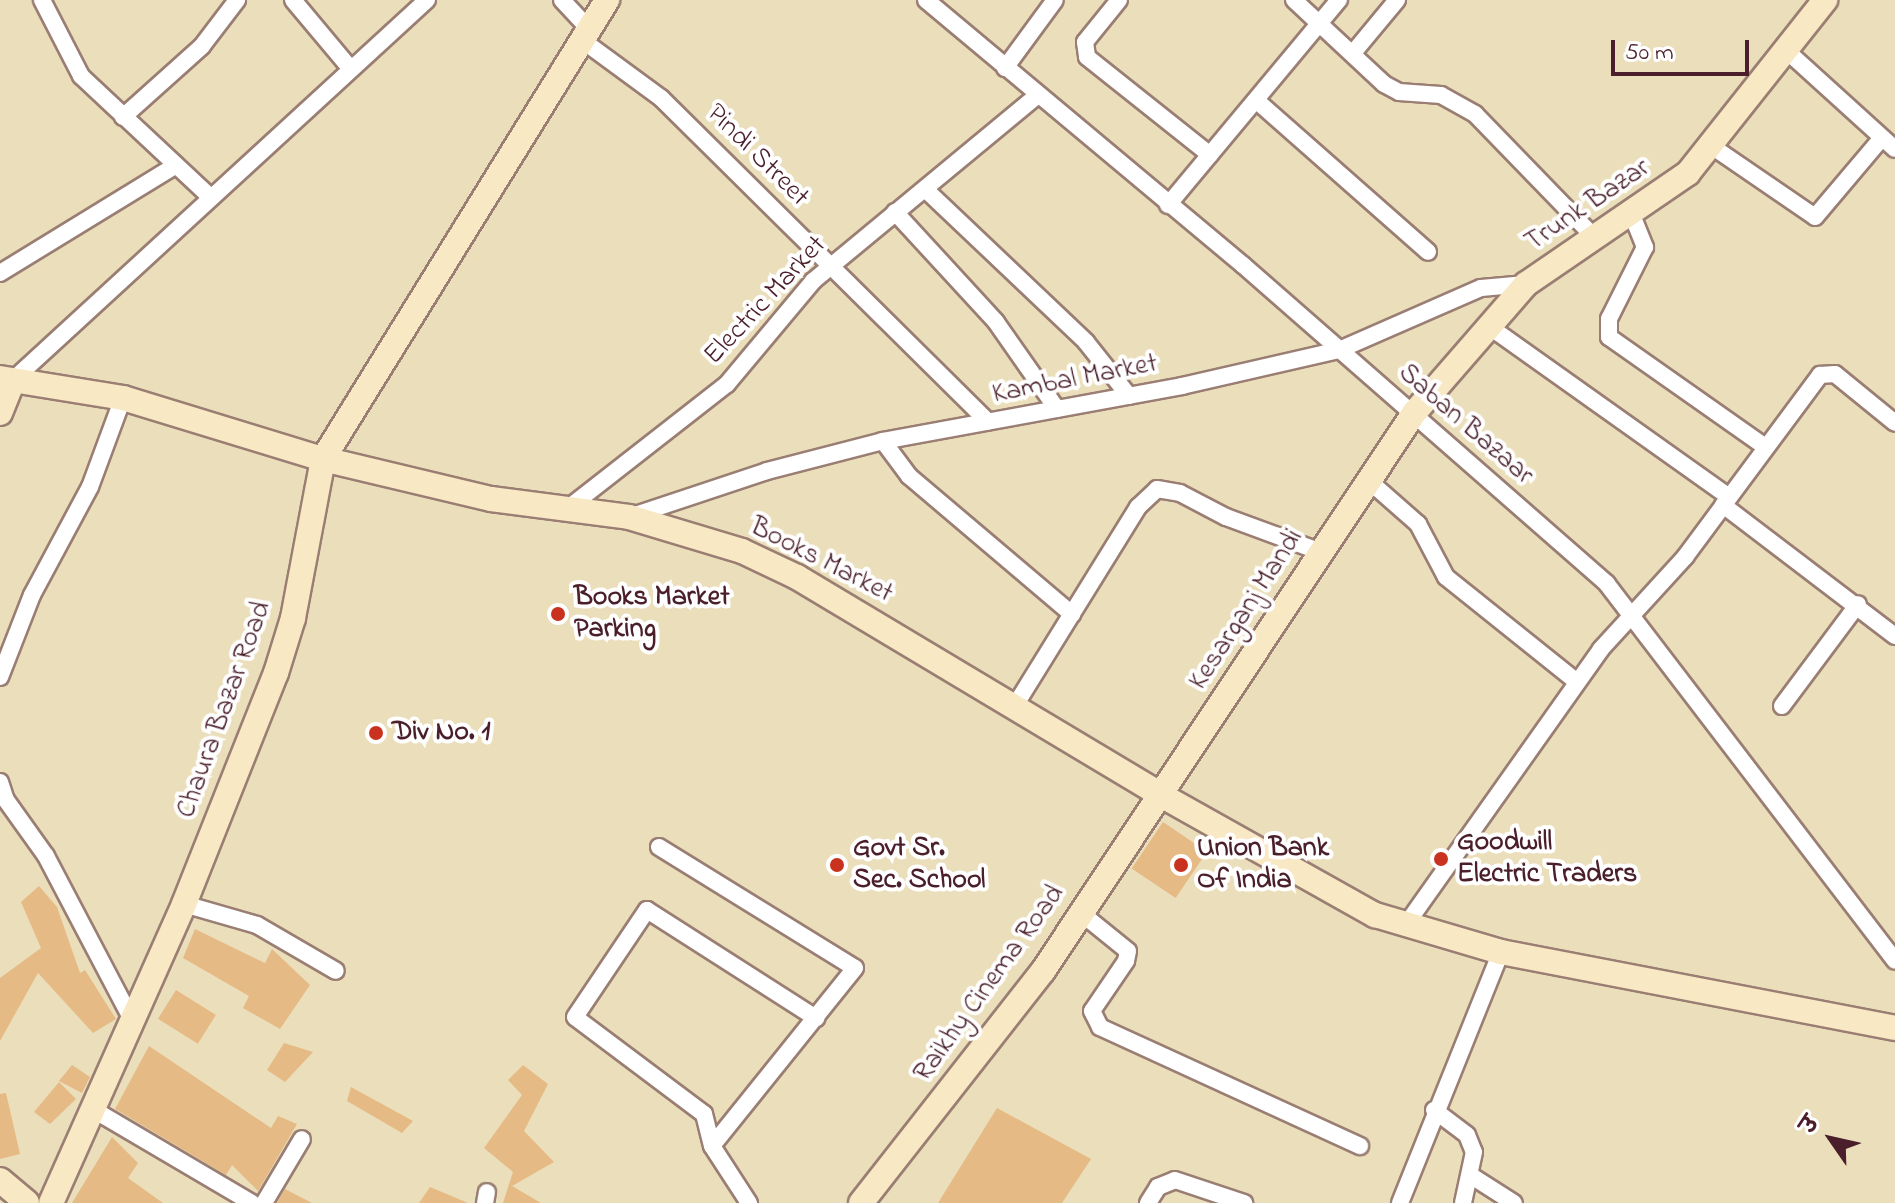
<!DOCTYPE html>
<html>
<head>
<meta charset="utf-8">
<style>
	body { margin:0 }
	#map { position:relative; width:1895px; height:1203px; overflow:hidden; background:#ebdebb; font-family:"Indie Flower","Playpen Sans Deva",sans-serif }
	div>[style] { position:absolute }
	.building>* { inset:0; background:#e6ba85; transform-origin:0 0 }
	.roads { filter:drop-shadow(2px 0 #9a7e73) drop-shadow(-2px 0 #9a7e73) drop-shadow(0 2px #9a7e73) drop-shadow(0 -2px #9a7e73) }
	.street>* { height:16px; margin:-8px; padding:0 8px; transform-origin:8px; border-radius:8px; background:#fff }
	.secondary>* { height:24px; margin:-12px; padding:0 12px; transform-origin:12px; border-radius:12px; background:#f8e8c3 }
	.dots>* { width:22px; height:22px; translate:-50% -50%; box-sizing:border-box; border:4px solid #fff; border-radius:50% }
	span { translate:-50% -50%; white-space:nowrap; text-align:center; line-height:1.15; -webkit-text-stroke:8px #fff; paint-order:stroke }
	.street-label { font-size:28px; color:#4a1f2b }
	.poi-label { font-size:28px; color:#4a1f2b; font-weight:700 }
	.left { translate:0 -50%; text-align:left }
	.north { position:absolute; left:1791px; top:1099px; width:80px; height:80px; -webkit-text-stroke:6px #fff; paint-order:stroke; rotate:304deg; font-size:22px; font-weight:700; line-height:32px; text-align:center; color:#4a1f2b }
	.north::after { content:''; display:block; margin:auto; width:28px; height:36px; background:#4a1f2b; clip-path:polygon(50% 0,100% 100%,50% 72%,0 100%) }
	.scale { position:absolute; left:1611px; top:40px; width:138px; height:36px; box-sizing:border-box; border:4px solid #4a1f2b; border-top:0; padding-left:10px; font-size:24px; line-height:28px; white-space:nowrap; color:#4a1f2b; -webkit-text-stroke:6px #fff; paint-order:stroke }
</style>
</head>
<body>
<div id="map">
	<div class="building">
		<i style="left:1163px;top:822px;width:53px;height:56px;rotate:34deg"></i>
		<i style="clip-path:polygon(39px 886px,57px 907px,80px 973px,85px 970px,116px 1019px,93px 1033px,38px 973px,0 1041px,0 978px,41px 948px,21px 902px)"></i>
		<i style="clip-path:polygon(195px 929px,265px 963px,272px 949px,310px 985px,280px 1029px,243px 1008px,249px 996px,183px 958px)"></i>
		<i style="left:176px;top:990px;width:47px;height:34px;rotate:32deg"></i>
		<i style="clip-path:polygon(284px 1043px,313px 1052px,285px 1082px,267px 1070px)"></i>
		<i style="clip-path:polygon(149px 1046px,271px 1128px,278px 1116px,297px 1124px,258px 1191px,232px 1165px,226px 1175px,115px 1109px)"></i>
		<i style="clip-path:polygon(72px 1065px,90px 1077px,82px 1093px,59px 1081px)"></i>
		<i style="clip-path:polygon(523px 1065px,548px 1084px,524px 1131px,554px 1162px,512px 1186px,541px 1203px,503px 1203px,513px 1172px,484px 1148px,522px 1095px,508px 1080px)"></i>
		<i style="clip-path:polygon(59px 1082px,76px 1099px,50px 1124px,34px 1112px)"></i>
		<i style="clip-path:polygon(351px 1087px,413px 1121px,402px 1133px,347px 1101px)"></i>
		<i style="clip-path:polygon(6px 1093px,20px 1154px,0 1159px,0 1094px)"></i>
		<i style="clip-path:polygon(997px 1108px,1091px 1159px,1062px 1203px,938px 1203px)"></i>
		<i style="clip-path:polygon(112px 1137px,138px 1163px,128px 1178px,163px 1203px,72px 1203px)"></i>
		<i style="clip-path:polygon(430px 1187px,468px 1203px,419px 1203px)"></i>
		<i style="clip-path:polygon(285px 1189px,312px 1203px,277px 1203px)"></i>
	</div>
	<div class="roads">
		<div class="street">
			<i style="left:42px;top:0;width:85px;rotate:62.8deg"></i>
			<i style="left:81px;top:76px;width:174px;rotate:43.1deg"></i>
			<i style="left:293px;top:0;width:87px;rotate:50.1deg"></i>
			<i style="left:562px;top:0;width:40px;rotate:47deg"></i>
			<i style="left:926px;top:0;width:413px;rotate:39.9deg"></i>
			<i style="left:1243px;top:265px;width:484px;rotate:41.2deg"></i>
			<i style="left:1607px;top:584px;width:474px;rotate:52.6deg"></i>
			<i style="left:1119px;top:0;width:54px;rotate:129deg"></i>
			<i style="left:1085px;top:42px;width:15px;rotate:82deg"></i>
			<i style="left:1087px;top:57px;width:157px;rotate:38.5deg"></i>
			<i style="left:1294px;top:0;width:123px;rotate:43deg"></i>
			<i style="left:1384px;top:84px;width:17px;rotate:28deg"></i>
			<i style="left:1399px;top:92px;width:42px;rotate:4.1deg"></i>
			<i style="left:1441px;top:95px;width:39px;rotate:29deg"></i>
			<i style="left:1475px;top:114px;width:173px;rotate:45.9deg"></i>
			<i style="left:582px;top:40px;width:98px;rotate:36.3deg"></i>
			<i style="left:661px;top:98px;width:460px;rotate:44.7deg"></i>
			<i style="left:1788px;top:52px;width:144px;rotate:42.2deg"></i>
			<i style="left:1353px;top:53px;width:69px;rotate:-50.3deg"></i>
			<i style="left:1005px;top:68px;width:84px;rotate:-53.7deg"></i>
			<i style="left:1257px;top:101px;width:228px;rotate:41.4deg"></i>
			<i style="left:123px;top:117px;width:106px;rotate:-41.9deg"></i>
			<i style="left:202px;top:46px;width:58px;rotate:-52.7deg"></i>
			<i style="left:1710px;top:145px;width:127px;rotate:34.4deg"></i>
			<i style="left:1815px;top:217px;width:102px;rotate:-49.8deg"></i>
			<i style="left:925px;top:189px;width:222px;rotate:43.5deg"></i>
			<i style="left:1086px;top:342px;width:69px;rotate:51.5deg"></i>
			<i style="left:1168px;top:205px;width:267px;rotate:-50.2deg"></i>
			<i style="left:895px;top:212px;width:149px;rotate:47.4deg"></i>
			<i style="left:996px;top:322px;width:106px;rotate:55deg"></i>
			<i style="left:1632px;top:215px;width:35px;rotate:68deg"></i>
			<i style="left:1645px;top:247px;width:80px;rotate:116.6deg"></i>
			<i style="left:1609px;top:319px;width:18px;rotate:90deg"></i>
			<i style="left:1609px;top:337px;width:189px;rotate:35.1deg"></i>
			<i style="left:0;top:273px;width:206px;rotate:-31.5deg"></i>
			<i style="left:1490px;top:327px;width:293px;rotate:35.4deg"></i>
			<i style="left:13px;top:380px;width:562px;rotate:-42.55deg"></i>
			<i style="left:883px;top:441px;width:44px;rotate:53.4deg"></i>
			<i style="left:909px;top:476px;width:214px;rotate:40.3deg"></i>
			<i style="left:1368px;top:480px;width:67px;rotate:41.3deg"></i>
			<i style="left:1418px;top:524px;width:60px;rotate:62.2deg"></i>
			<i style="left:1446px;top:577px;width:168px;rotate:38.7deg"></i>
			<i style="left:1723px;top:505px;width:216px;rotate:37.3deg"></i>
			<i style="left:567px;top:509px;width:203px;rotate:-38deg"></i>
			<i style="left:727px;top:384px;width:134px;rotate:-50.1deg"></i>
			<i style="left:813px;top:281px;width:292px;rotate:-39.6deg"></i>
			<i style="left:629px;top:517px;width:145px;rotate:-18.4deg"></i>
			<i style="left:767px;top:471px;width:120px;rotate:-14.5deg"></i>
			<i style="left:883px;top:441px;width:304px;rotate:-10.4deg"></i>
			<i style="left:1182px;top:386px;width:161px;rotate:-12.9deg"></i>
			<i style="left:1339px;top:350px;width:155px;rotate:-23.6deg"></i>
			<i style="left:1481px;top:288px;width:45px;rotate:-5.1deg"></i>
			<i style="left:0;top:677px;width:88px;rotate:-68.7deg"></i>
			<i style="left:32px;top:595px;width:123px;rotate:-61.8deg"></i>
			<i style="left:90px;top:487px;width:95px;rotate:-69.7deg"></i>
			<i style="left:1016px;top:704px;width:232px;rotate:-58.2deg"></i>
			<i style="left:1138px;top:507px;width:26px;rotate:-43deg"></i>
			<i style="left:1157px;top:489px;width:23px;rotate:10deg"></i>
			<i style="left:1180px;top:493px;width:52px;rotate:27.6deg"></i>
			<i style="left:1226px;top:517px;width:101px;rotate:20.2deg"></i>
			<i style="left:1782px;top:706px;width:127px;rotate:-53.3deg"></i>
			<i style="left:0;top:782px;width:19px;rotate:72deg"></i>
			<i style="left:6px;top:800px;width:69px;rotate:54.5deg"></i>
			<i style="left:46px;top:856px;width:187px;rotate:62.3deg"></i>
			<i style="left:659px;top:847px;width:230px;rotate:31.7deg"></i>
			<i style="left:855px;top:968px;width:228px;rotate:128.8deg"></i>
			<i style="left:184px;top:904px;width:76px;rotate:16deg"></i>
			<i style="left:257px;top:925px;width:91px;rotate:30.2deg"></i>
			<i style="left:1081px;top:913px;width:60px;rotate:39deg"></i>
			<i style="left:1128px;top:951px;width:10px;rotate:101deg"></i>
			<i style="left:1126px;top:961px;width:60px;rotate:124.2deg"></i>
			<i style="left:1092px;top:1011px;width:18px;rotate:63deg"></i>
			<i style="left:1100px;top:1027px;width:286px;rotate:24.6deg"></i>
			<i style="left:1405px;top:926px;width:339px;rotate:-54.7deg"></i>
			<i style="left:1601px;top:649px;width:125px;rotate:-47.6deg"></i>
			<i style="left:1685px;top:557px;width:227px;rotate:-53.4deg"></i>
			<i style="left:1820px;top:375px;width:15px;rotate:-4deg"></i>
			<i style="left:1835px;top:374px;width:77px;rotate:39.2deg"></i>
			<i style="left:94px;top:1110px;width:183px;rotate:30.5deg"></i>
			<i style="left:1434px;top:1110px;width:41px;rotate:37.1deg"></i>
			<i style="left:1467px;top:1135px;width:18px;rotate:68deg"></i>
			<i style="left:1474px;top:1152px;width:52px;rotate:102.2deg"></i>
			<i style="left:1470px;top:1175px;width:52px;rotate:32.5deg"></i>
			<i style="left:264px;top:1203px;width:74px;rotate:-59.3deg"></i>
			<i style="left:485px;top:1203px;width:11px;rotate:-80deg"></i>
			<i style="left:749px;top:1203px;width:68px;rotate:-123deg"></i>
			<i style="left:712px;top:1146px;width:33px;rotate:-104deg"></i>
			<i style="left:704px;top:1114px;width:161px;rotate:-143.1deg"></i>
			<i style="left:575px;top:1017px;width:129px;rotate:-56.1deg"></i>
			<i style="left:647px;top:910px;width:201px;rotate:32.6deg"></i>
			<i style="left:1148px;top:1203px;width:19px;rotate:-58deg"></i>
			<i style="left:1158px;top:1187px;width:18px;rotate:-22deg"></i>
			<i style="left:1175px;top:1180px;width:73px;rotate:18.4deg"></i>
			<i style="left:1400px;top:1203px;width:271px;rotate:-68.1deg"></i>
		</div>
		<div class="secondary">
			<i style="left:0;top:378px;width:125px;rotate:9.2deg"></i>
			<i style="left:123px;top:398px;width:209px;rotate:17deg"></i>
			<i style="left:323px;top:459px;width:173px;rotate:13.4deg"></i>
			<i style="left:491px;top:499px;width:139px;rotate:7.4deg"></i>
			<i style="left:629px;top:517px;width:118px;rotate:16.7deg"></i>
			<i style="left:742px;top:551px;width:61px;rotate:25.3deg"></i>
			<i style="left:797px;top:577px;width:422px;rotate:30.9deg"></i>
			<i style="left:1159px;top:794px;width:248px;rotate:29.3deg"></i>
			<i style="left:1375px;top:915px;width:131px;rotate:16.4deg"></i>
			<i style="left:1501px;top:952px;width:401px;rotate:10.9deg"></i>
			<i style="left:0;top:413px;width:35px;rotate:-68deg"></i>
			<i style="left:0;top:1180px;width:35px;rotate:40deg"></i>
			<i style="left:51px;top:1203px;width:327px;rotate:-66deg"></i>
			<i style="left:184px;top:904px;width:249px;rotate:-68.3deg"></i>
			<i style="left:276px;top:673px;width:58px;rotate:-72.8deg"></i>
			<i style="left:293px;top:618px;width:162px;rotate:-79.3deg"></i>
			<i style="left:323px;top:459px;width:540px;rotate:-58.25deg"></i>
			<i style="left:861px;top:1203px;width:295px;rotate:-51.9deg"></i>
			<i style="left:1043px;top:971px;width:670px;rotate:-56.38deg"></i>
			<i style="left:1414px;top:413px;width:171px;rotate:-49deg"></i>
			<i style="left:1526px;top:284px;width:196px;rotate:-34.4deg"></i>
			<i style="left:1688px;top:173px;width:221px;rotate:-51.6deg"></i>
		</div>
	</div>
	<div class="dots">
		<i style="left:558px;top:614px;background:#c8321e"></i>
		<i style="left:376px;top:733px;background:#c8321e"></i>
		<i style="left:1441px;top:859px;background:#c8321e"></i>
		<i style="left:837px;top:865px;background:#c8321e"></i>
		<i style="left:1181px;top:865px;background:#c8321e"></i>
	</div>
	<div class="street-label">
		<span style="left:757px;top:156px;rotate:45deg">Pindi Street</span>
		<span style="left:1588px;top:206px;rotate:-34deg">Trunk Bazar</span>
		<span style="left:766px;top:301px;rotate:-47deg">Electric Market</span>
		<span style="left:1075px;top:380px;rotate:-11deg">Kambal Market</span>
		<span style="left:1465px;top:425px;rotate:41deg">Saban Bazaar</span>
		<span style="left:821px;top:561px;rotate:27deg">Books Market</span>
		<span style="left:1247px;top:610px;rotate:-57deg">Kesarganj Mandi</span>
		<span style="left:225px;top:710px;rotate:-70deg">Chaura Bazar Road</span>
		<span style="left:990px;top:984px;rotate:-54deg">Raikhy Cinema Road</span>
	</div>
	<div class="poi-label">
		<span class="left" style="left:574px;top:614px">Books Market<br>Parking</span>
		<span class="left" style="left:392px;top:733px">Div No. 1</span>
		<span class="left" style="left:1457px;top:859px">Goodwill<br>Electric Traders</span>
		<span class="left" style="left:853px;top:865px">Govt Sr.<br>Sec. School</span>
		<span class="left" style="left:1197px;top:865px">Union Bank<br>Of India</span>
	</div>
	<div class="north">उ</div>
	<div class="scale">50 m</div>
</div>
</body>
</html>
